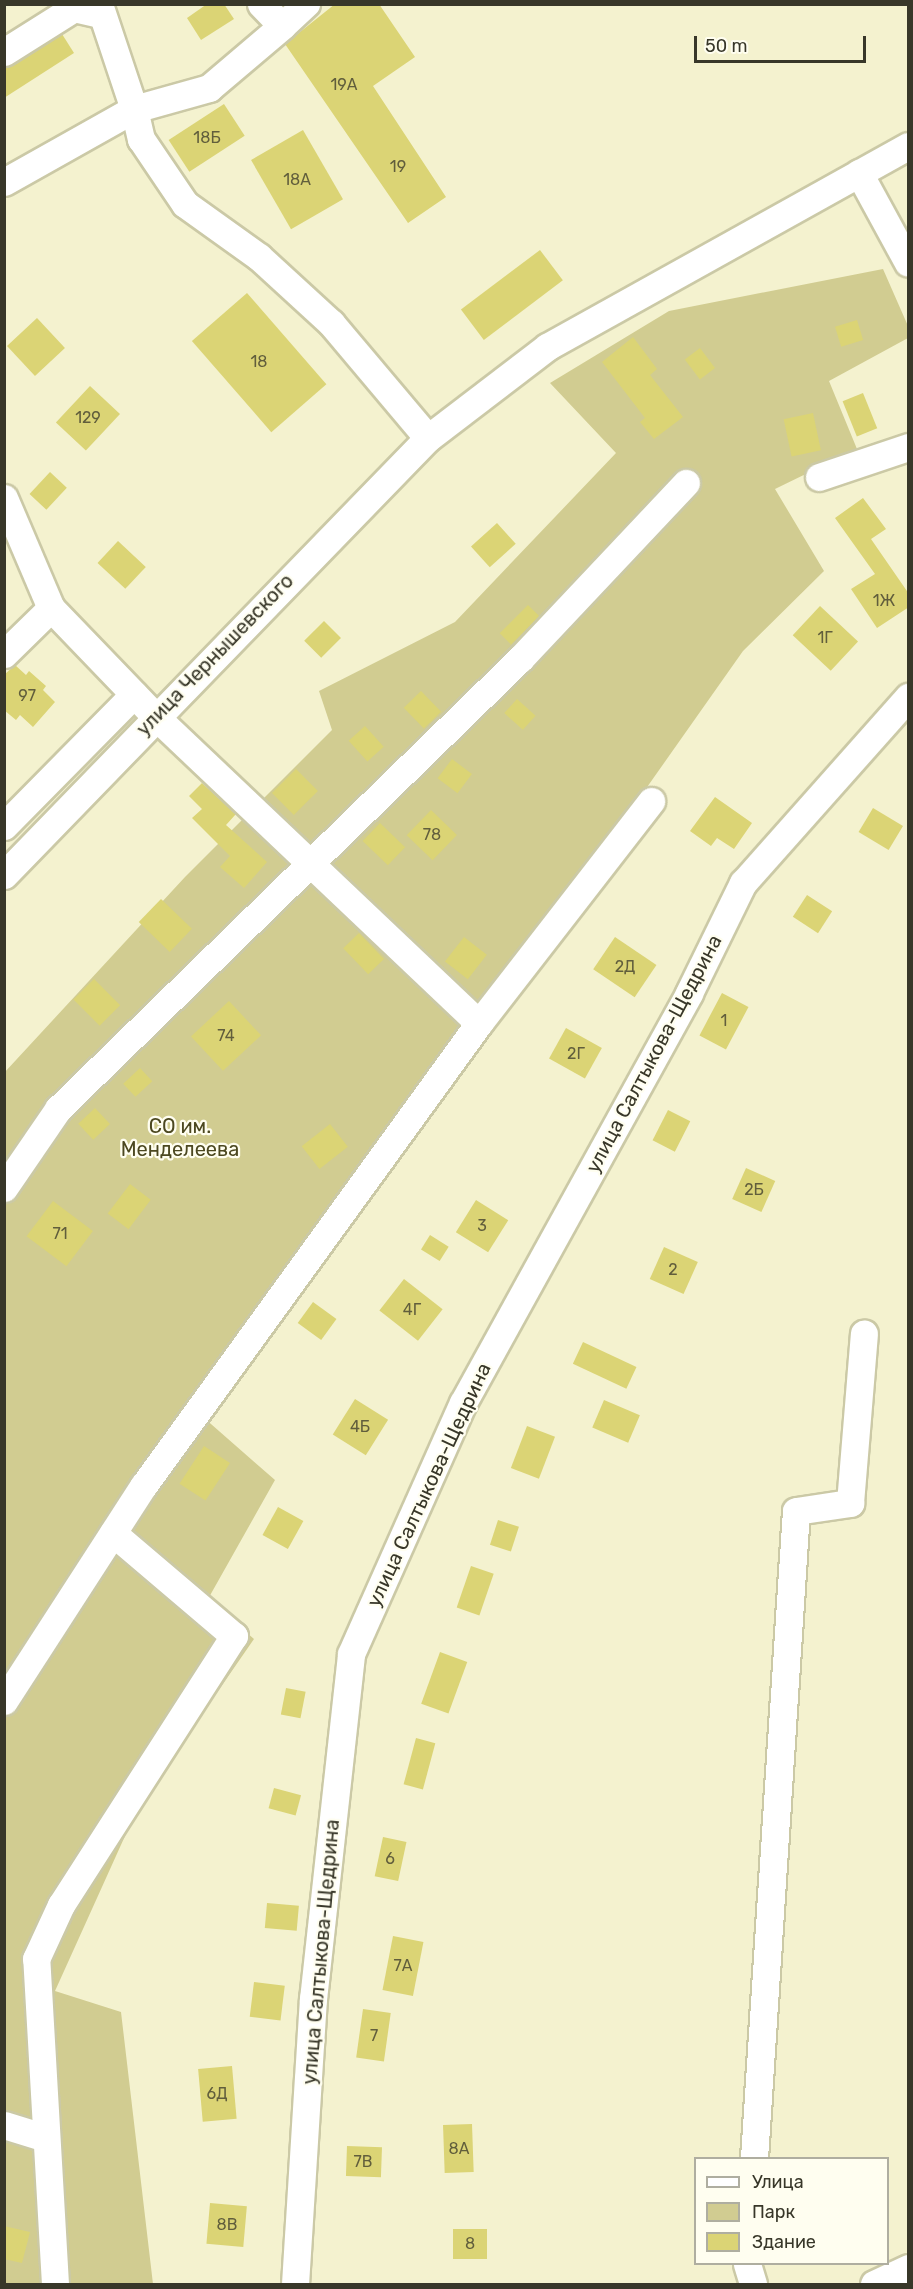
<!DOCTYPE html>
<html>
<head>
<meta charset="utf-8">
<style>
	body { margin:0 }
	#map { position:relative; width:913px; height:2289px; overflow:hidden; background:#f4f2cf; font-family:Rubik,sans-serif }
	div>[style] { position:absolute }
	.green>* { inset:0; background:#d1cc91 }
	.building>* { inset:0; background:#dbd475; transform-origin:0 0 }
	.roads { filter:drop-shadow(2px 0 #cbc9a6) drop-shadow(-2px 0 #cbc9a6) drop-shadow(0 2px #cbc9a6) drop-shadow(0 -2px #cbc9a6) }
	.minor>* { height:27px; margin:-13.5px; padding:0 13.5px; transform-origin:13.5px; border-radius:13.5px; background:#fff }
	span { translate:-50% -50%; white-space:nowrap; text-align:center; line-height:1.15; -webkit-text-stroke:4.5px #fffef0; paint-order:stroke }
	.number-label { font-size:16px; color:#615e3c }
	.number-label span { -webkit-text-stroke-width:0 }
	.street-label { font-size:20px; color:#383729 }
	.park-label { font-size:20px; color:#4c4820 }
	.frame { position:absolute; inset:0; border:6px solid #383729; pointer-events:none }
	.legend { position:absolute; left:694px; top:2157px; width:195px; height:108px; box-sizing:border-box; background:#fffef0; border:2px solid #afaea0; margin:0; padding:8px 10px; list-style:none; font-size:18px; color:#383729 }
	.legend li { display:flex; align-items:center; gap:12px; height:30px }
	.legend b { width:30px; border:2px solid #afaea0 }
	.scale { position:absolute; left:694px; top:36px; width:172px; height:27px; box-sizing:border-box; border:3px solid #383729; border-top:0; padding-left:8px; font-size:18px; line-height:21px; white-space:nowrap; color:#383729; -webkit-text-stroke:4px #fffef0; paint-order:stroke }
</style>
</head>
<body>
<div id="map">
	<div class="green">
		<i style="clip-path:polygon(883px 269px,908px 326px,908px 338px,829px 381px,857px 449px,775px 489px,824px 571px,743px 651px,203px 1417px,275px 1480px,208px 1599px,254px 1639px,139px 1805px,55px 1991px,121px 2012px,153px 2284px,5px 2284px,4px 1073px,185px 877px,332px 730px,319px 691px,455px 622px,616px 453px,550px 383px,669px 311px)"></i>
	</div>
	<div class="building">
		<i style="clip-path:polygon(207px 4px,224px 4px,234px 19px,201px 40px,187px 18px)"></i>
		<i style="clip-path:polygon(335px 4px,379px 4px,415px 57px,373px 86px,446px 197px,408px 223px,285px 44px)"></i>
		<i style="clip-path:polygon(62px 34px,74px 53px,4px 98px,4px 68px)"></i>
		<i style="left:224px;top:104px;width:38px;height:66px;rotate:57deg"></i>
		<i style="left:303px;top:130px;width:80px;height:60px;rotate:60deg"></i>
		<i style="left:540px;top:250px;width:38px;height:99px;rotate:53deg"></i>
		<i style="left:247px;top:293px;width:121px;height:73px;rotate:49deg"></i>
		<i style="left:37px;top:318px;width:41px;height:41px;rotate:47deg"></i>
		<i style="left:857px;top:320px;width:21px;height:23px;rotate:73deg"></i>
		<i style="clip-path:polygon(633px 337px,657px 369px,650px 375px,683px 417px,654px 439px,640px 422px,645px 418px,602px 362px)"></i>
		<i style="left:700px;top:348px;width:25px;height:19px;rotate:53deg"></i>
		<i style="left:90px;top:386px;width:41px;height:50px;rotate:43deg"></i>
		<i style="left:863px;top:393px;width:38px;height:22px;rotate:68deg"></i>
		<i style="left:813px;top:413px;width:38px;height:30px;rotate:78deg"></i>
		<i style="left:50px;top:472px;width:23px;height:30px;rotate:43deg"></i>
		<i style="clip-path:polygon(863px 498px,886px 529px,871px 539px,909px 594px,909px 607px,877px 628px,851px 589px,875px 574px,835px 518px)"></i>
		<i style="left:497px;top:523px;width:28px;height:35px;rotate:48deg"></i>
		<i style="left:118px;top:541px;width:38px;height:30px;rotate:43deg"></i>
		<i style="left:528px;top:605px;width:16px;height:40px;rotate:45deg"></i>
		<i style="left:820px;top:606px;width:52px;height:40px;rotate:43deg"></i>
		<i style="left:324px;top:621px;width:24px;height:28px;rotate:45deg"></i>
		<i style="clip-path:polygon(15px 665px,26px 675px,29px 671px,46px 686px,43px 690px,55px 702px,33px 727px,20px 715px,16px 720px,4px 710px,4px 675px)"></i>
		<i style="left:421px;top:691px;width:29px;height:24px;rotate:46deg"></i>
		<i style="left:517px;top:699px;width:25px;height:19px;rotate:42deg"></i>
		<i style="left:365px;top:726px;width:28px;height:22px;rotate:48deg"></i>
		<i style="left:452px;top:759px;width:25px;height:24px;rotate:37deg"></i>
		<i style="left:296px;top:769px;width:31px;height:34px;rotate:45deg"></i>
		<i style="clip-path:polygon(202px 783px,236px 814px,226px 825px,267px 862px,244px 888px,220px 867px,230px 856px,192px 818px,202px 809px,189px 796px)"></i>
		<i style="clip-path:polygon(715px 797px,752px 823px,734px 849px,717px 838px,711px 846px,690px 831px)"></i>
		<i style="left:873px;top:808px;width:35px;height:28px;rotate:31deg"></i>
		<i style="left:431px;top:810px;width:36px;height:35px;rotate:44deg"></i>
		<i style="left:380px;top:823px;width:35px;height:25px;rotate:44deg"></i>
		<i style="left:807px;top:895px;width:30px;height:26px;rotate:33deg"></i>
		<i style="left:161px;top:899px;width:43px;height:32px;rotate:44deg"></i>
		<i style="left:359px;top:933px;width:36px;height:22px;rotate:46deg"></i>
		<i style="left:464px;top:937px;width:29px;height:31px;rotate:38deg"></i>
		<i style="left:615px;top:937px;width:50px;height:39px;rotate:34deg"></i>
		<i style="left:94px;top:979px;width:37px;height:29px;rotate:45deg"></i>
		<i style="left:722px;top:993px;width:30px;height:48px;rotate:28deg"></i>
		<i style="left:229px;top:1001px;width:47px;height:52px;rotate:47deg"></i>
		<i style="left:566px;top:1028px;width:41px;height:35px;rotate:29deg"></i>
		<i style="left:140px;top:1068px;width:18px;height:23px;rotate:47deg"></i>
		<i style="left:95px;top:1108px;width:22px;height:23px;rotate:47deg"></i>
		<i style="left:668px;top:1110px;width:25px;height:34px;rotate:27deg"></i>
		<i style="left:330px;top:1124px;width:29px;height:36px;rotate:52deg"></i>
		<i style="left:746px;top:1168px;width:32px;height:34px;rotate:24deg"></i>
		<i style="left:130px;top:1184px;width:26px;height:37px;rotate:37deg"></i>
		<i style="left:476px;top:1200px;width:38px;height:38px;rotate:32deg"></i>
		<i style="left:53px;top:1201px;width:50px;height:44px;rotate:37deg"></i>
		<i style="left:430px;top:1235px;width:22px;height:17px;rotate:32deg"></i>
		<i style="left:664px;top:1247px;width:37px;height:35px;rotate:24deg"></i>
		<i style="left:404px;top:1279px;width:49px;height:40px;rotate:38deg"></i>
		<i style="left:313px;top:1302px;width:29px;height:26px;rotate:36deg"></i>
		<i style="left:583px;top:1342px;width:59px;height:24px;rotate:25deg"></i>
		<i style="left:355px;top:1399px;width:39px;height:42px;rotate:32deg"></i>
		<i style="left:604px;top:1400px;width:39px;height:30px;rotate:23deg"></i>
		<i style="left:527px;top:1426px;width:30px;height:45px;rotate:21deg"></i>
		<i style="left:204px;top:1446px;width:31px;height:45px;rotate:33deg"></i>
		<i style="left:278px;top:1507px;width:29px;height:32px;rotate:29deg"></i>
		<i style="left:498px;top:1520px;width:22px;height:26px;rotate:18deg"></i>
		<i style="left:471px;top:1566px;width:24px;height:44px;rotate:19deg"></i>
		<i style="left:440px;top:1652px;width:29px;height:55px;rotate:20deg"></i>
		<i style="left:286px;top:1688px;width:20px;height:27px;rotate:11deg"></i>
		<i style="left:416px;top:1738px;width:20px;height:48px;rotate:15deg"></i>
		<i style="left:274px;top:1788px;width:28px;height:21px;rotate:15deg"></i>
		<i style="left:383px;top:1837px;width:24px;height:40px;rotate:12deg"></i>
		<i style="left:267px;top:1903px;width:32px;height:25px;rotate:5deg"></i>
		<i style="left:393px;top:1936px;width:31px;height:55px;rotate:11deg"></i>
		<i style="left:254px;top:1982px;width:31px;height:35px;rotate:7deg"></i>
		<i style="left:363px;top:2009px;width:28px;height:49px;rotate:8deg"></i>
		<i style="left:232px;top:2066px;width:53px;height:34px;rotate:85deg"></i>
		<i style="left:472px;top:2124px;width:48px;height:29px;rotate:88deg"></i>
		<i style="left:347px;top:2146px;width:35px;height:30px;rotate:2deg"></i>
		<i style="left:210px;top:2203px;width:37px;height:41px;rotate:5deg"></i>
		<i style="clip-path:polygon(4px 2226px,30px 2232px,22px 2263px,4px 2259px)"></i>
		<i style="left:453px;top:2229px;width:34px;height:30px"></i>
	</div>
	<div class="roads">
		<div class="minor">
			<i style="left:99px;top:4px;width:111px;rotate:71.6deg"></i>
			<i style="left:134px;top:109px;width:78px;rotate:-15.6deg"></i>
			<i style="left:209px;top:88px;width:96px;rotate:-40.3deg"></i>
			<i style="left:261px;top:4px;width:30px;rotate:46deg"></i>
			<i style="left:282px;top:26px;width:33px;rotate:-43deg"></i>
			<i style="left:4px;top:52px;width:83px;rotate:-32.2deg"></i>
			<i style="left:74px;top:8px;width:27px;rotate:13deg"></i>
			<i style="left:859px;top:173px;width:102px;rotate:61.4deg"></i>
			<i style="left:4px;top:182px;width:149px;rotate:-29.3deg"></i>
			<i style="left:134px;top:109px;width:31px;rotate:77deg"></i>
			<i style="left:141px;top:139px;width:78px;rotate:55.9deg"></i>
			<i style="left:185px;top:204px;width:91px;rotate:35.6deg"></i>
			<i style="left:259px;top:257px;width:98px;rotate:42.5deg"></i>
			<i style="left:331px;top:323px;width:150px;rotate:49.9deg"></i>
			<i style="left:819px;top:477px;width:94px;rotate:-18.6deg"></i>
			<i style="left:4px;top:498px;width:120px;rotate:66.9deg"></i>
			<i style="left:51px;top:608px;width:150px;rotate:46.1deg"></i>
			<i style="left:155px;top:716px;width:446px;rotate:43.5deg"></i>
			<i style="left:4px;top:654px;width:66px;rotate:-44.4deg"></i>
			<i style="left:4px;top:826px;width:185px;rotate:-45.4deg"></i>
			<i style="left:4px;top:875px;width:609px;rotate:-45.87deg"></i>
			<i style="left:428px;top:438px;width:150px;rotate:-37.4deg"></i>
			<i style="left:547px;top:347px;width:413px;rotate:-29.1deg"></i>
			<i style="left:4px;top:1188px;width:96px;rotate:-55.6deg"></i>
			<i style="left:58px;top:1109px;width:645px;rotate:-44.25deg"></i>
			<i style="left:520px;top:659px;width:242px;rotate:-46.7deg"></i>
			<i style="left:4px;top:1701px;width:257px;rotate:-57.1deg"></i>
			<i style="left:144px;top:1485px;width:571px;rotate:-54.05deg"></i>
			<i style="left:479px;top:1023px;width:281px;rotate:-52.2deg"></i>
			<i style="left:4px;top:2125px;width:44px;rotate:17.2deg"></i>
			<i style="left:754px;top:2158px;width:648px;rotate:-86.29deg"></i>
			<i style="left:796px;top:1511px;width:55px;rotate:-8.4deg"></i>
			<i style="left:850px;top:1503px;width:170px;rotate:-85.3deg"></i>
			<i style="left:747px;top:2264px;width:21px;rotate:73deg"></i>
			<i style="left:55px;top:2284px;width:326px;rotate:-93.3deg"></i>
			<i style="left:36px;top:1959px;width:60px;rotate:-65.2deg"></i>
			<i style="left:61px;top:1905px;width:320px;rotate:-57.3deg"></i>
			<i style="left:234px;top:1636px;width:159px;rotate:-139.6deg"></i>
			<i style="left:295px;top:2284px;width:286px;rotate:-86.4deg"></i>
			<i style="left:313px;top:1999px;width:347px;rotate:-83.7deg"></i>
			<i style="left:351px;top:1654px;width:275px;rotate:-66deg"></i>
			<i style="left:463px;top:1403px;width:468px;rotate:-61.1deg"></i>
			<i style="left:689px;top:993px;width:123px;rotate:-63.9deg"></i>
			<i style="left:743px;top:883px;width:249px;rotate:-48.4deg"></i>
			<i style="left:874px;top:2284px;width:38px;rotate:-25deg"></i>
		</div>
	</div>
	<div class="number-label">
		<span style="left:344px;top:85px">19А</span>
		<span style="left:207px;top:138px">18Б</span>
		<span style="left:398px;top:167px">19</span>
		<span style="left:297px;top:180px">18А</span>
		<span style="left:259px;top:362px">18</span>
		<span style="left:88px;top:418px">129</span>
		<span style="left:884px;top:601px">1Ж</span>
		<span style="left:825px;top:638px">1Г</span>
		<span style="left:27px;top:696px">97</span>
		<span style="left:432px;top:835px">78</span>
		<span style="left:625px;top:967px">2Д</span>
		<span style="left:724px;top:1021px">1</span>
		<span style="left:226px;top:1036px">74</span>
		<span style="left:576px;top:1054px">2Г</span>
		<span style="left:754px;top:1190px">2Б</span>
		<span style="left:482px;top:1226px">3</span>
		<span style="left:60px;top:1234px">71</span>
		<span style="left:673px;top:1270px">2</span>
		<span style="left:412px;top:1310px">4Г</span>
		<span style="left:360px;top:1427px">4Б</span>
		<span style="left:390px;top:1859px">6</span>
		<span style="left:403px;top:1966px">7А</span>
		<span style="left:374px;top:2036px">7</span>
		<span style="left:217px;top:2094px">6Д</span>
		<span style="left:459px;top:2149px">8А</span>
		<span style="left:363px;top:2162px">7В</span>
		<span style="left:227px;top:2225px">8В</span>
		<span style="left:470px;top:2244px">8</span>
	</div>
	<div class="street-label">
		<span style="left:215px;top:655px;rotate:-46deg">улица Чернышевского</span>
		<span style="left:654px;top:1054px;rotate:-62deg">улица Салтыкова-Щедрина</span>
		<span style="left:429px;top:1485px;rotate:-65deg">улица Салтыкова-Щедрина</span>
		<span style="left:321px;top:1952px;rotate:-85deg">улица Салтыкова-Щедрина</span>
	</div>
	<div class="park-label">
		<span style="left:180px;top:1138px">СО им.<br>Менделеева</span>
	</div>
	<div class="frame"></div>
	<ul class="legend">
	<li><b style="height:8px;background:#fff"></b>Улица</li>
	<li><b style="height:16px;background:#d1cc91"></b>Парк</li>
	<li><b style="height:16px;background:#dbd475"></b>Здание</li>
	</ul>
	<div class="scale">50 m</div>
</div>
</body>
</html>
